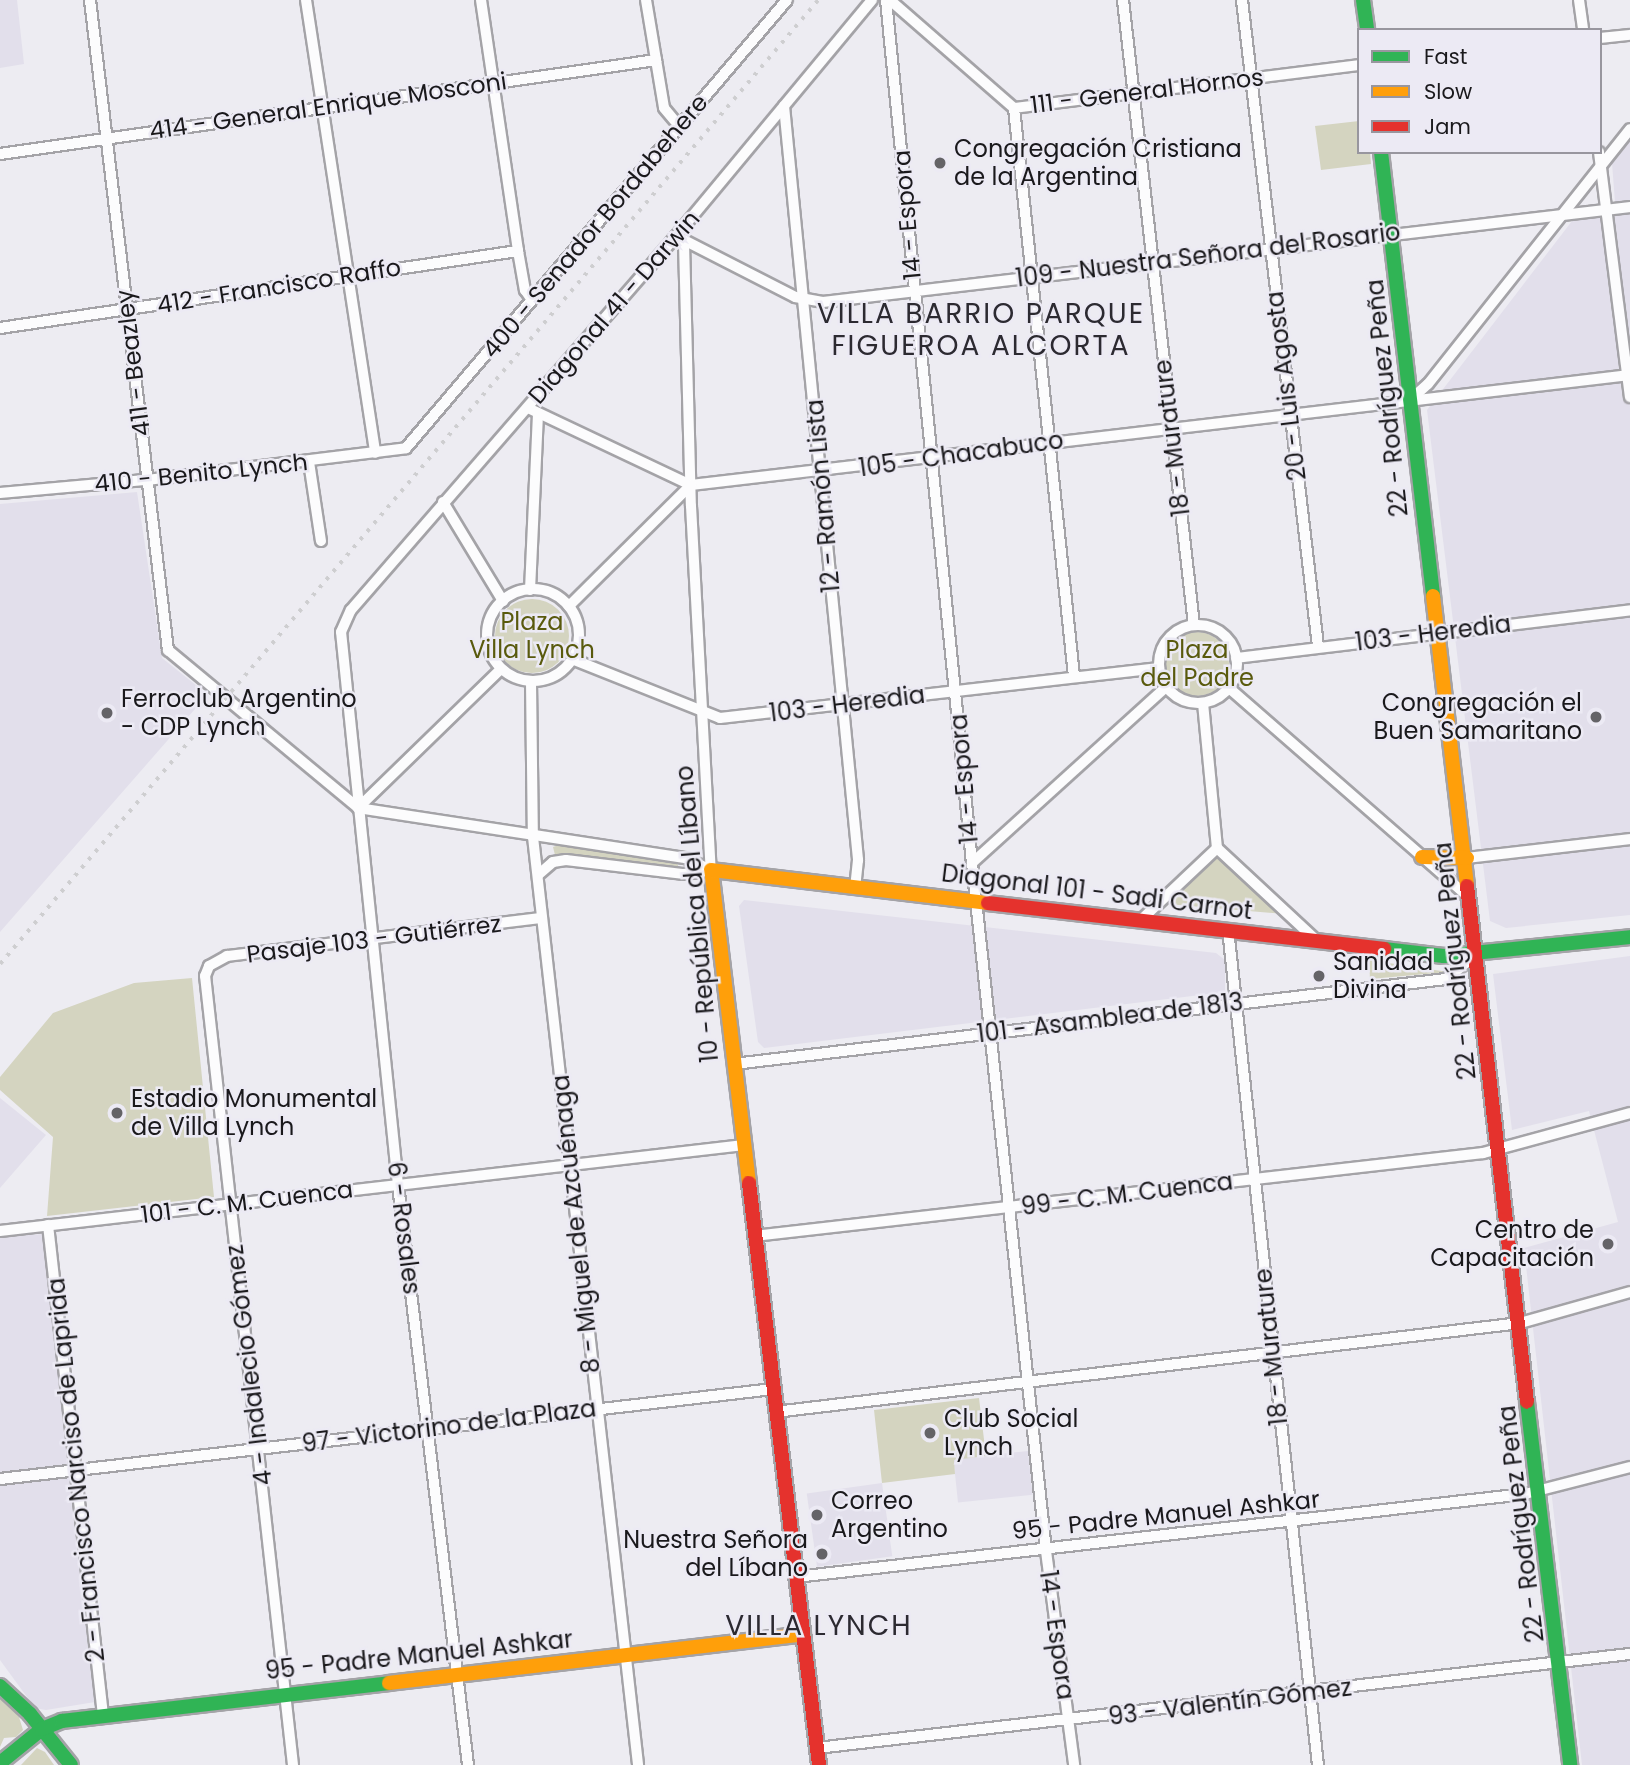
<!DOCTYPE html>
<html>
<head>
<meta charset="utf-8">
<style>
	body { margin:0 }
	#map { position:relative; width:1630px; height:1765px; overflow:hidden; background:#edecf2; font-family:Poppins,sans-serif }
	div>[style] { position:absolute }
	.built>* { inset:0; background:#e2dfeb; transform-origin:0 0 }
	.green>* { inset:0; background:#d4d4c0 }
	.round { border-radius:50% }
	.roads { filter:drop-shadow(2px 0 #a4a3a7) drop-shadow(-2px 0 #a4a3a7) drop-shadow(0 2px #a4a3a7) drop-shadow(0 -2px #a4a3a7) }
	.street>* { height:10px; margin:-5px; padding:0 5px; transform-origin:5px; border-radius:5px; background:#fcfcfd }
	.street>.ring { margin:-5px; padding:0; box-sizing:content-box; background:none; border:10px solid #fcfcfd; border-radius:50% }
	.fast>* { height:14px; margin:-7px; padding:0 7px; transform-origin:7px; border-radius:7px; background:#30b455 }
	.slow>* { height:14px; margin:-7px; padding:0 7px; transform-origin:7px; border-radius:7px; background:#ff9f0a }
	.jam>* { height:14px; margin:-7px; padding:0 7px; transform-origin:7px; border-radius:7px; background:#e5322d }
	.rail>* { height:3.5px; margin-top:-1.75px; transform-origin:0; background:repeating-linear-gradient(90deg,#ceced0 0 3.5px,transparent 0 10.5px) }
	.dots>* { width:19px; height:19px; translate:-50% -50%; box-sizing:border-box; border:4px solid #eceaf4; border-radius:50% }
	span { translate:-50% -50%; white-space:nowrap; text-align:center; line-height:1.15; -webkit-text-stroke:5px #eceaf4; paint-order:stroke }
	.street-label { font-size:24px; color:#1a191c }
	.poi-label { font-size:24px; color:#1a191c }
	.left { translate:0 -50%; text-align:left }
	.right { translate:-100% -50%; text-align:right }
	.park-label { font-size:24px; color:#595a0d }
	.quarter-label { font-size:28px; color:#2c2a31; letter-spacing:2px }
	.legend { position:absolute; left:1357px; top:28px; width:245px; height:126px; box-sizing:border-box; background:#eceaf4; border:2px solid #98969e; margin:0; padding:9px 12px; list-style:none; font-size:21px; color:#1a191c }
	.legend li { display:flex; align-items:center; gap:14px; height:35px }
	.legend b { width:35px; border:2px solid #98969e }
</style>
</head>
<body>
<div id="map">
	<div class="built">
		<i style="clip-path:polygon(0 0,17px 0,24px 64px,0 68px)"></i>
		<i style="clip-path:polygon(1630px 140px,1630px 915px,1506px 928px,1490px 921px,1427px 410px,1572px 221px,1616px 215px,1612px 163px)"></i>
		<i style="clip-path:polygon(137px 492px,162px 658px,202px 690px,202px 701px,0 932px,0 504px)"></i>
		<i style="clip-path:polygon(744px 900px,1216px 953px,1225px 960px,1225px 992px,764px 1048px,758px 1042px,739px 906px)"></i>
		<i style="clip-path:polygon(1630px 956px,1630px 1765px,1582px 1765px,1524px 1248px,1618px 1222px,1589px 1111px,1512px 1130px,1493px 974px)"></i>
		<i style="clip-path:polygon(0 1098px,46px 1135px,0 1188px)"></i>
		<i style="clip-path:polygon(44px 1234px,95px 1702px,46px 1710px,35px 1708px,0 1660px,0 1237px)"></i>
		<i style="left:1028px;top:1451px;width:44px;height:75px;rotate:84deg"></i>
		<i style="left:882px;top:1483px;width:74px;height:76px;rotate:82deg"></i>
	</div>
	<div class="green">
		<i style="clip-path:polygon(1359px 121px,1359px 152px,1370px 152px,1371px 164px,1321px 170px,1315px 126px)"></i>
		<i class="round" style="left:495px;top:599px;width:74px;height:74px"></i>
		<i class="round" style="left:1165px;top:632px;width:64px;height:64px"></i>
		<i style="clip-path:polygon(559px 845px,676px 860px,679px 868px,555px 855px,553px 847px)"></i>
		<i style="clip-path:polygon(1219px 855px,1284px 914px,1167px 904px)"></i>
		<i style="clip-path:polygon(1369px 960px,1448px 972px,1370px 979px)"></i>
		<i style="clip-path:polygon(192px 978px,214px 1197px,47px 1216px,53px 1137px,0 1090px,0 1077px,53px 1013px,134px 983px)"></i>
		<i style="clip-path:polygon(979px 1398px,986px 1456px,954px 1460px,955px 1474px,882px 1483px,874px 1410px)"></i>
		<i style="clip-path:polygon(0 1695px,19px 1717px,23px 1730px,16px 1737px,4px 1738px,0 1747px)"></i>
		<i style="clip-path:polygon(37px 1748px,45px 1752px,54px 1765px,21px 1765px)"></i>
	</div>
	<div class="roads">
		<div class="street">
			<i style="left:90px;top:0;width:655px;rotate:83.16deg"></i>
			<i style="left:168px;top:650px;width:247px;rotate:39.7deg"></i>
			<i style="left:358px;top:808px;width:332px;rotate:8.7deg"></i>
			<i style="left:686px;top:858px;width:28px;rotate:26deg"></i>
			<i style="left:306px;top:0;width:458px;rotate:81.3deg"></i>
			<i style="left:481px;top:0;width:254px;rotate:81.6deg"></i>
			<i style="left:518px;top:251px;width:40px;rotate:80deg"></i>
			<i style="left:525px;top:290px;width:12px;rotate:55deg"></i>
			<i style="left:646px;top:0;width:109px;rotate:80.5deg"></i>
			<i style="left:664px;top:108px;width:23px;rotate:50deg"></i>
			<i style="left:886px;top:0;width:867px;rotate:84.31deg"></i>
			<i style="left:972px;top:863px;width:692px;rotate:83.86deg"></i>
			<i style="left:1046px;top:1551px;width:216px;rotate:82.5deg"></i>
			<i style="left:890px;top:0;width:164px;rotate:41.1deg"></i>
			<i style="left:1014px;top:108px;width:348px;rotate:-7.1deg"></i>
			<i style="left:1123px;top:0;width:629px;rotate:83.52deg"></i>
			<i style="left:1242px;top:0;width:650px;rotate:83.29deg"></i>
			<i style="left:1579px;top:0;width:30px;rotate:82deg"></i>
			<i style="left:1600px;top:38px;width:30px;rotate:-6deg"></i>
			<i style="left:784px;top:106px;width:758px;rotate:84.39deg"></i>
			<i style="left:858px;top:860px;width:27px;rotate:96deg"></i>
			<i style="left:1014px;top:108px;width:571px;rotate:83.97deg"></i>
			<i style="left:1599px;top:152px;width:247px;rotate:82.8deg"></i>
			<i style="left:0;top:154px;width:663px;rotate:-8.15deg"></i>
			<i style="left:676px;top:236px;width:134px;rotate:27.1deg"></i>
			<i style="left:795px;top:297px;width:28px;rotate:10deg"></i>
			<i style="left:823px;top:302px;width:813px;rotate:-6.71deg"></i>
			<i style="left:684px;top:243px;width:263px;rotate:88.5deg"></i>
			<i style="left:691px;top:506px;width:365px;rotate:86.9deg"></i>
			<i style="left:0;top:328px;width:524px;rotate:-8.46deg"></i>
			<i style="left:1409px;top:401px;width:25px;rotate:-42deg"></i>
			<i style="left:1428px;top:384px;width:325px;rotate:-51.6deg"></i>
			<i style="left:528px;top:408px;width:180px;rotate:25.3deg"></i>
			<i style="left:691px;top:485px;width:945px;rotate:-6.68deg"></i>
			<i style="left:309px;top:462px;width:80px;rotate:81.4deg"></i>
			<i style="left:0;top:493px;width:148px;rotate:-5.1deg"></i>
			<i style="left:147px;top:480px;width:261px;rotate:-7deg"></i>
			<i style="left:406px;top:448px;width:588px;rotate:-49.62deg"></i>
			<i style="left:443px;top:502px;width:116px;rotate:58.8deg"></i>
			<i class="ring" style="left:487px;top:589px;width:82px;height:82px"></i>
			<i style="left:530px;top:590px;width:177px;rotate:-87.4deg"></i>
			<i style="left:569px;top:606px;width:172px;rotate:-44.8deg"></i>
			<i class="ring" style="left:1159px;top:625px;width:68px;height:68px"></i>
			<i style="left:1236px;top:658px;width:397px;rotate:-6.9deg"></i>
			<i style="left:572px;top:659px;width:159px;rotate:21.7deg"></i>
			<i style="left:720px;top:718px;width:442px;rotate:-6.5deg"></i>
			<i style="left:531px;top:682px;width:155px;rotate:89.3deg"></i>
			<i style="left:533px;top:837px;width:934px;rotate:83.54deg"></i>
			<i style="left:1229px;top:688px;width:318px;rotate:41.1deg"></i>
			<i style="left:1203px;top:703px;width:146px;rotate:84.5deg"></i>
			<i style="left:1217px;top:848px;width:137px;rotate:42.9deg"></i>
			<i style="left:358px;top:808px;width:199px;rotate:-44.2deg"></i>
			<i style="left:1467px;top:858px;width:164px;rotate:-6.6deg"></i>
			<i style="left:972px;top:863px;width:262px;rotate:-42.2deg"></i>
			<i style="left:538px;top:875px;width:20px;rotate:-41deg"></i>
			<i style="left:553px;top:862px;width:13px;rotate:-9deg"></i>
			<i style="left:566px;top:860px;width:119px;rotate:6.8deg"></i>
			<i style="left:684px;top:874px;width:27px;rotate:-8deg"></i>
			<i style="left:1142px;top:919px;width:103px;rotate:-43.4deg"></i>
			<i style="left:1228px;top:929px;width:841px;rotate:83.86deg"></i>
			<i style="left:734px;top:1064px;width:717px;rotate:-6.81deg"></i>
			<i style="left:1446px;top:979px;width:38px;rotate:-39deg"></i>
			<i style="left:48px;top:1225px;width:493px;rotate:83.6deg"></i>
			<i style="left:0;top:1231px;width:749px;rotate:-6.59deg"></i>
			<i style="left:754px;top:1236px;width:734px;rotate:-6.5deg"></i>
			<i style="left:1483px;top:1153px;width:152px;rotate:-15.2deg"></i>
			<i style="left:775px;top:1412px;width:750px;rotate:-6.81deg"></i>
			<i style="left:1520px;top:1323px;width:114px;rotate:-15.7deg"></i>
			<i style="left:0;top:1479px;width:778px;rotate:-6.64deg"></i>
			<i style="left:796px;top:1577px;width:734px;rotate:-6.5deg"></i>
			<i style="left:1525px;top:1494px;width:108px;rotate:-14.4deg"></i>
			<i style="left:817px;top:1748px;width:818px;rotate:-6.6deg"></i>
			<i style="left:293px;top:1765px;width:794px;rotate:-96.36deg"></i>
			<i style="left:205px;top:976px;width:11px;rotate:-68deg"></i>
			<i style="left:209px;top:966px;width:21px;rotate:-29deg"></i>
			<i style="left:227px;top:956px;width:317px;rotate:-6.9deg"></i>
			<i style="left:468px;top:1765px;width:584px;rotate:-96.88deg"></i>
			<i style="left:398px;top:1185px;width:556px;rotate:-95.88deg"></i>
			<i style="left:341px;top:632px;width:24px;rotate:-66deg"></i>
			<i style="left:351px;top:610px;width:495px;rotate:-49deg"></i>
			<i style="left:676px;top:236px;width:307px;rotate:-50.3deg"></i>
		</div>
		<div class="fast">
			<i style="left:1363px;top:0;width:30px;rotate:82deg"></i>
			<i style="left:1381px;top:152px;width:447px;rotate:83.3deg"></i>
			<i style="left:1384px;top:949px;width:60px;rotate:6.7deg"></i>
			<i style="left:1444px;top:956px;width:187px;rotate:-5.8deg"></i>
			<i style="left:1527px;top:1402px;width:366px;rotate:83.2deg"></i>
			<i style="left:0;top:1686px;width:41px;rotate:43deg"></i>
			<i style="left:30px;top:1714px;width:65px;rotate:51.2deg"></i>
			<i style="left:0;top:1763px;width:54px;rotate:-39deg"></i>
			<i style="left:42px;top:1729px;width:22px;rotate:-22deg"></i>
			<i style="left:62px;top:1721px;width:329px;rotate:-6.6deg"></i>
		</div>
		<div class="slow">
			<i style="left:1433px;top:596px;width:292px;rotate:83.3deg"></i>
			<i style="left:1422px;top:857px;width:45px;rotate:1.3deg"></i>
			<i style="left:749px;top:1183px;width:315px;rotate:-96.9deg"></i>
			<i style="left:711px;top:870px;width:279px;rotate:6.8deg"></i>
			<i style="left:389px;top:1683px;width:417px;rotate:-6.7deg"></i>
		</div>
		<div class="jam">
			<i style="left:1467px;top:886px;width:519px;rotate:83.37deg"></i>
			<i style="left:988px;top:903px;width:399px;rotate:6.6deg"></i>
			<i style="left:749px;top:1183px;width:586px;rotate:83.14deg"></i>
		</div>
	</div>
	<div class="rail">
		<i style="left:0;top:964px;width:1264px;rotate:-49.68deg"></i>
	</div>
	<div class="dots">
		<i style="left:940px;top:163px;background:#646367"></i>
		<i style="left:107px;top:713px;background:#646367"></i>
		<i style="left:1596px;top:717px;background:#646367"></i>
		<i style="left:1319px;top:976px;background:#646367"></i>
		<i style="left:117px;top:1113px;background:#646367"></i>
		<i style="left:1608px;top:1244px;background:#646367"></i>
		<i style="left:930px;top:1433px;background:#646367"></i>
		<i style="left:817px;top:1515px;background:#646367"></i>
		<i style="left:822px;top:1554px;background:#646367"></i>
	</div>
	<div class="street-label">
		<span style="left:1147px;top:91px;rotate:-7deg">111 - General Hornos</span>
		<span style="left:328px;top:106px;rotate:-8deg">414 - General Enrique Mosconi</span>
		<span style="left:907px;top:215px;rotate:-95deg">14 - Espora</span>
		<span style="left:595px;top:226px;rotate:-50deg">400 - Senador Bordabehere</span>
		<span style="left:1208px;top:255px;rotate:-7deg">109 - Nuestra Señora del Rosario</span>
		<span style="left:279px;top:286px;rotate:-9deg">412 - Francisco Raffo</span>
		<span style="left:614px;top:307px;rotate:-49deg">Diagonal 41 - Darwin</span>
		<span style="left:133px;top:363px;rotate:-97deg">411 - Beazley</span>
		<span style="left:1286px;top:386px;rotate:-97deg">20 - Luis Agosta</span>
		<span style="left:1387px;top:398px;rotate:-96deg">22 - Rodríguez Peña</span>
		<span style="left:1172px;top:438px;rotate:-97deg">18 - Murature</span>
		<span style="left:961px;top:454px;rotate:-8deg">105 - Chacabuco</span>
		<span style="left:201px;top:473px;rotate:-6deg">410 - Benito Lynch</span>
		<span style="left:823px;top:496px;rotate:-95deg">12 - Ramón Lista</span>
		<span style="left:1433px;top:633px;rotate:-7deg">103 - Heredia</span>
		<span style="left:847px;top:704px;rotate:-7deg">103 - Heredia</span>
		<span style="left:964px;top:779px;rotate:-95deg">14 - Espora</span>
		<span style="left:1097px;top:892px;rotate:7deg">Diagonal 101 - Sadi Carnot</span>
		<span style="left:697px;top:914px;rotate:-95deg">10 - República del Líbano</span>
		<span style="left:374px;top:939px;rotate:-7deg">Pasaje 103 - Gutiérrez</span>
		<span style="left:1455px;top:961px;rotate:-96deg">22 - Rodríguez Peña</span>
		<span style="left:1110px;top:1018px;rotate:-7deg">101 - Asamblea de 1813</span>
		<span style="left:1127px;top:1194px;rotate:-7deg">99 - C. M. Cuenca</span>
		<span style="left:247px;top:1202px;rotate:-7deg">101 - C. M. Cuenca</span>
		<span style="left:576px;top:1224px;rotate:-96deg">8 - Miguel de Azcuénaga</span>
		<span style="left:404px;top:1228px;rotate:83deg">6 - Rosales</span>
		<span style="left:1271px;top:1347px;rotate:-96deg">18 - Murature</span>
		<span style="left:249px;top:1365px;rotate:-97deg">4 - Indalecio Gómez</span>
		<span style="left:449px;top:1426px;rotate:-7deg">97 - Victorino de la Plaza</span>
		<span style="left:76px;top:1470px;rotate:-96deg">2 - Francisco Narciso de Laprida</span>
		<span style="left:1166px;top:1515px;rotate:-6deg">95 - Padre Manuel Ashkar</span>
		<span style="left:1521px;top:1524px;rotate:-97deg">22 - Rodríguez Peña</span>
		<span style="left:1057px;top:1635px;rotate:82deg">14 - Espora</span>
		<span style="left:419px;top:1655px;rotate:-6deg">95 - Padre Manuel Ashkar</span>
		<span style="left:1230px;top:1702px;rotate:-7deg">93 - Valentín Gómez</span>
	</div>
	<div class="poi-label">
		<span class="left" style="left:954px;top:163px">Congregación Cristiana<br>de la Argentina</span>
		<span class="left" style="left:121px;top:713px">Ferroclub Argentino<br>- CDP Lynch</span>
		<span class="right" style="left:1582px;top:717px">Congregación el<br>Buen Samaritano</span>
		<span class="left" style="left:1333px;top:976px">Sanidad<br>Divina</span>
		<span class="left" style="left:131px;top:1113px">Estadio Monumental<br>de Villa Lynch</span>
		<span class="right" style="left:1594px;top:1244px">Centro de<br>Capacitación</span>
		<span class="left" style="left:944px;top:1433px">Club Social<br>Lynch</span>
		<span class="left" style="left:831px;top:1515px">Correo<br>Argentino</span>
		<span class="right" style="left:808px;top:1554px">Nuestra Señora<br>del Líbano</span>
	</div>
	<div class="park-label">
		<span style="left:532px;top:636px">Plaza<br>Villa Lynch</span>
		<span style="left:1197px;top:664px">Plaza<br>del Padre</span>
	</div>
	<div class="quarter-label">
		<span style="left:981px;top:330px">VILLA BARRIO PARQUE<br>FIGUEROA ALCORTA</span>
		<span style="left:819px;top:1626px">VILLA LYNCH</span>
	</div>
	<ul class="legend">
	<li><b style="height:9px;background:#30b455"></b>Fast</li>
	<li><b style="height:9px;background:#ff9f0a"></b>Slow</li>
	<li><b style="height:9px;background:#e5322d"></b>Jam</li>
	</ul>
</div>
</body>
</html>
